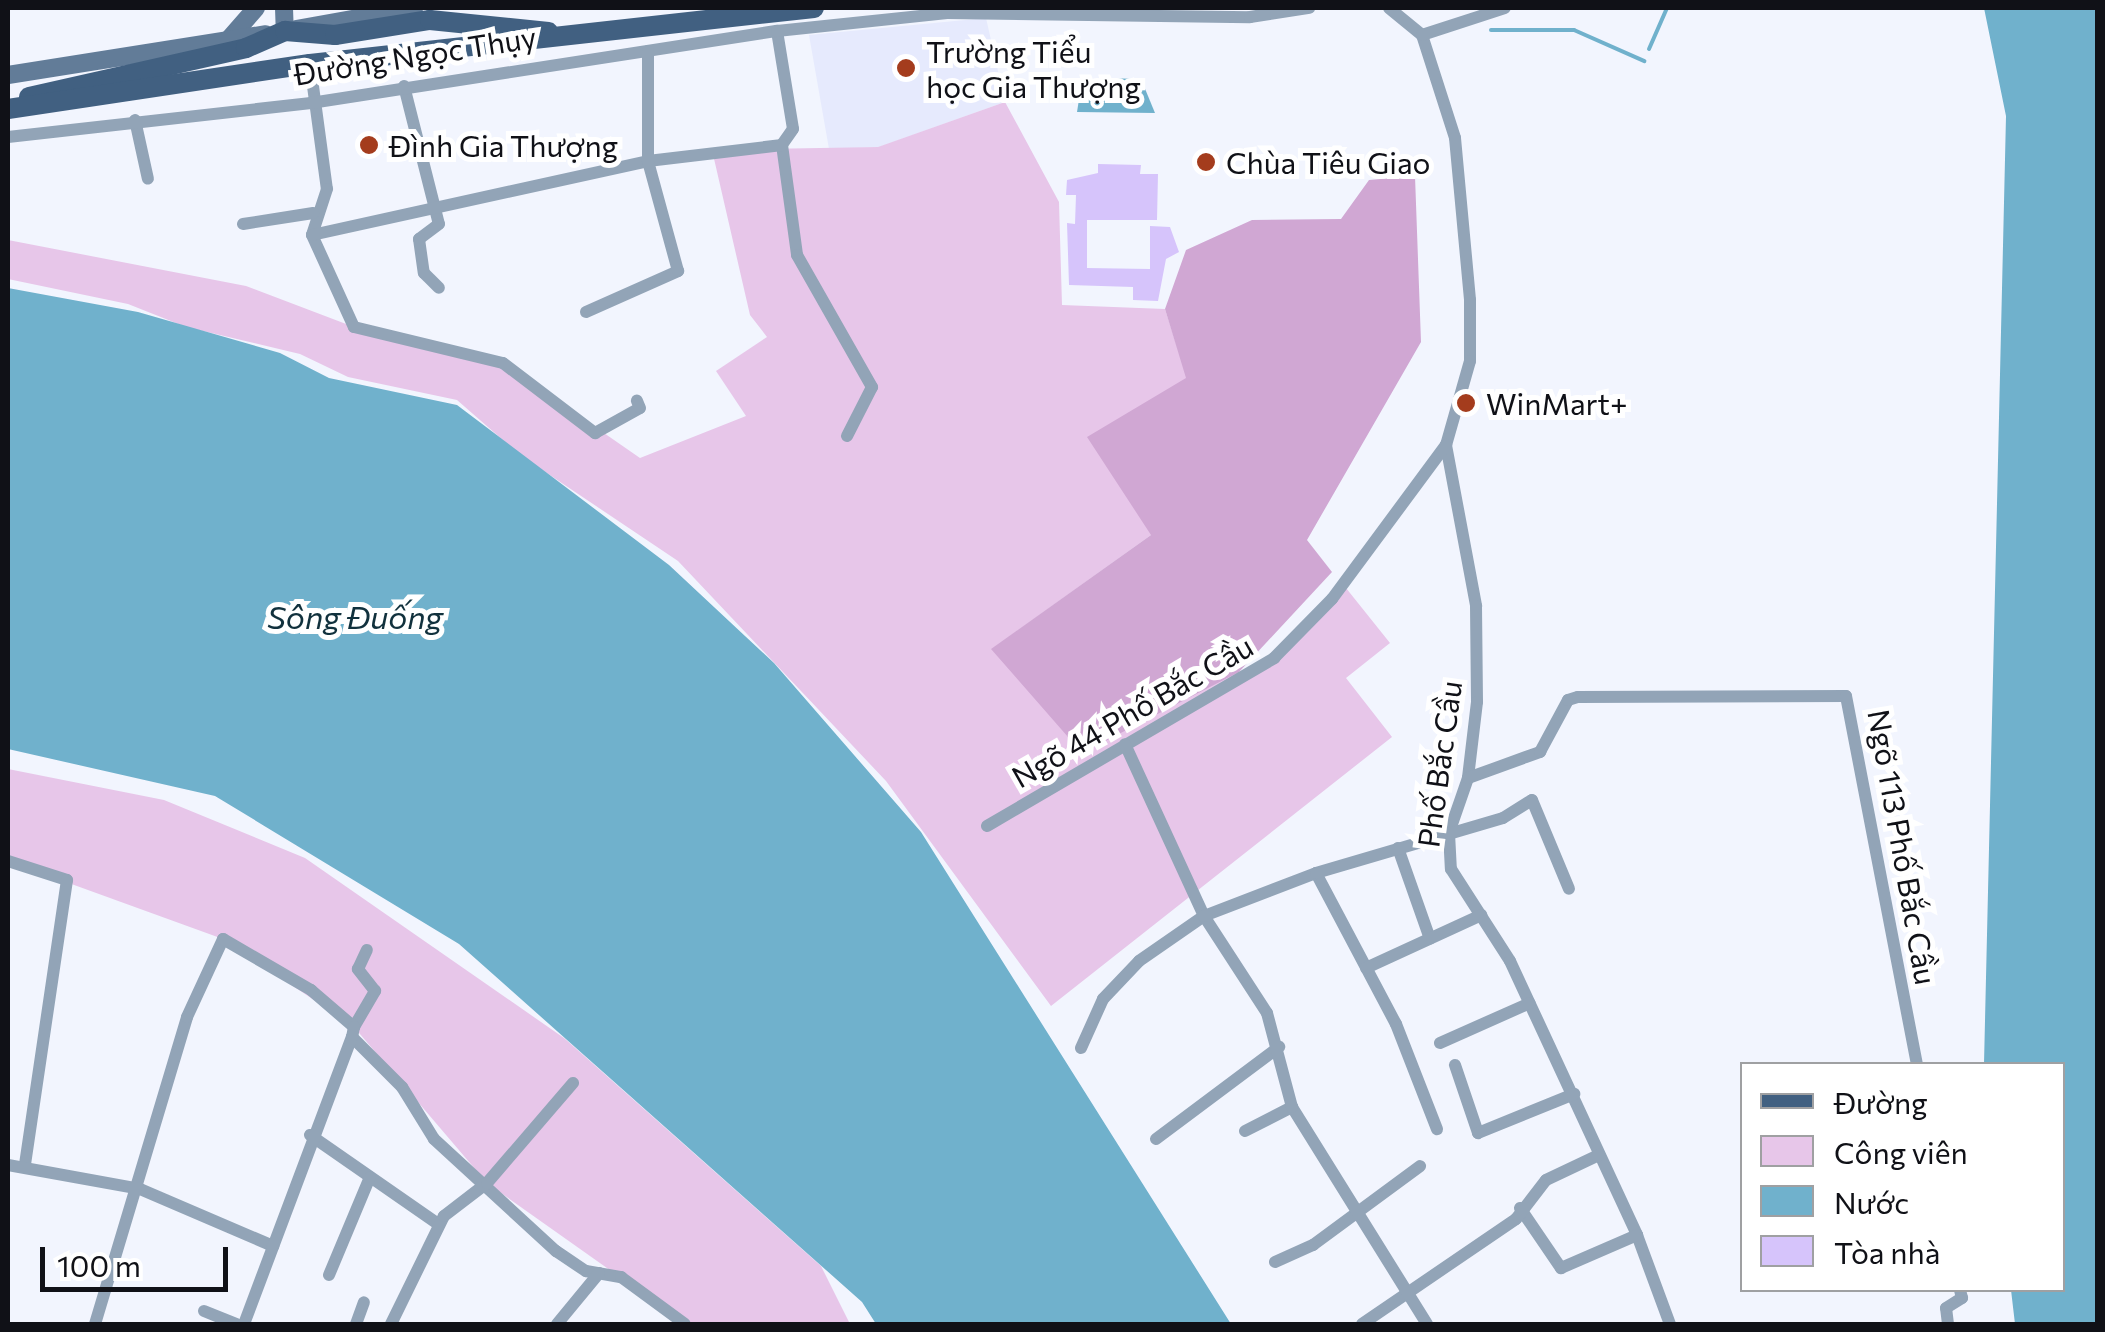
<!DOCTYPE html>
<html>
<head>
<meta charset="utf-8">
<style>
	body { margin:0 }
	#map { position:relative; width:2105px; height:1332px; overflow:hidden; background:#f2f5fe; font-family:Commissioner,sans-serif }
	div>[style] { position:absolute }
	.built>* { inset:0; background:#e6eafd }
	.green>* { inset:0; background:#e7c6e9 }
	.forest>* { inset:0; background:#d0a7d3 }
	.water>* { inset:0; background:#70b1cc }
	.stream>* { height:4px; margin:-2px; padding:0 2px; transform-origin:2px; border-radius:2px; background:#70b1cc }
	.building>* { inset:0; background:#d6c4fb }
	.street>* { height:12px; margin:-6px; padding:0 6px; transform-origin:6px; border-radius:6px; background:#92a4b7 }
	.secondary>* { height:18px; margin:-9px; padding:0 9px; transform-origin:9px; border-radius:9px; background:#627c98 }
	.primary>* { height:20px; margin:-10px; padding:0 10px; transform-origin:10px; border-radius:10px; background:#416081 }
	.dots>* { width:28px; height:28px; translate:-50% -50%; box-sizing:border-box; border:5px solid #fff; border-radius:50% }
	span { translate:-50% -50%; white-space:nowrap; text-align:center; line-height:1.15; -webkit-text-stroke:10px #fff; paint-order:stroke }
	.poi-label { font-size:30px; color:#101117 }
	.left { translate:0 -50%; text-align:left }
	.street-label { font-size:30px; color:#101117 }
	.water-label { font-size:32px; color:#11313d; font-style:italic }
	.frame { position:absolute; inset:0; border:10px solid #101117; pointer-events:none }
	.legend { position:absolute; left:1740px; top:1062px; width:325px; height:230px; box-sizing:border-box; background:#fff; border:2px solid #9fa0a2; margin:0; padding:12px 18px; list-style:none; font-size:30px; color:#101117 }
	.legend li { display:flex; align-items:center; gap:20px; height:50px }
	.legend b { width:50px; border:2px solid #9fa0a2 }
	.scale { position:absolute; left:40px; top:1247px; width:188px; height:45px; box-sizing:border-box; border:5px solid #101117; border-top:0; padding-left:12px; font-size:30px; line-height:35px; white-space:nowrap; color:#101117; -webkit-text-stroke:8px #fff; paint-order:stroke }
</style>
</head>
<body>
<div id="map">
	<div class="built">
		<i style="clip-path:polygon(986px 18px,1005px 102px,879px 147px,829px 149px,809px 35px)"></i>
	</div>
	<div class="green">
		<i style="clip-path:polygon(1005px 102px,1059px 202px,1062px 305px,1165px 309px,1187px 378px,1151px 535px,992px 649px,1239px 672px,1247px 679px,1346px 588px,1390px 643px,1346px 678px,1392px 737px,1051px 1006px,886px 781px,678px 561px,520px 455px,457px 400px,348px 377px,300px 354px,186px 327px,128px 304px,8px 279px,8px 240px,246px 286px,354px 327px,503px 363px,640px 458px,746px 416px,716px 371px,767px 337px,750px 315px,712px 150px,878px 147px)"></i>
		<i style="clip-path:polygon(8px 769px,164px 800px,305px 858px,564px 1038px,821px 1266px,850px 1324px,686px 1324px,487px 1183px,354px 1027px,223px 939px,8px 861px)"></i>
	</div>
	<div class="forest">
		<i style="clip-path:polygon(1415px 176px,1421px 342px,1307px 540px,1332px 572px,1239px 672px,1082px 753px,991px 649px,1151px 535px,1087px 437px,1186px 378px,1165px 309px,1186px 250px,1252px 220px,1341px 219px,1369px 180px)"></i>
	</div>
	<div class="water">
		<i style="clip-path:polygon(1984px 8px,2097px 8px,2097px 1324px,2015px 1324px,2011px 1290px,2062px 1290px,2062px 1064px,1984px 1064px,2006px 116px)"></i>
		<i style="clip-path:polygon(1102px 78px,1141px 79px,1155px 113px,1077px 112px,1081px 87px)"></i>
		<i style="clip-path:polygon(8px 288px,138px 312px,280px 353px,329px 378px,457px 405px,669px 565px,774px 663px,921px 832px,1231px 1324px,876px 1324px,862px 1302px,459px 944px,215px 796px,8px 749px)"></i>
	</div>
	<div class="stream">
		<i style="left:1491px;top:30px;width:83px"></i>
		<i style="left:1574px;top:30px;width:77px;rotate:23.9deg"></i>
		<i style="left:1649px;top:49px;width:45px;rotate:-66.3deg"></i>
	</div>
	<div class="building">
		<i style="clip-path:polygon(1098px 164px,1141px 165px,1140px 174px,1158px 174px,1157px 220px,1087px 220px,1087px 268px,1150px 269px,1150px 226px,1170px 227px,1179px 252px,1166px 259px,1158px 301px,1133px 300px,1133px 287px,1069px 285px,1067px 223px,1075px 224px,1076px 195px,1066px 195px,1067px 180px,1098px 173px)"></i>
	</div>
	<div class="street">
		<i style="left:1389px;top:8px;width:43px;rotate:39.3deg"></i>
		<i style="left:1422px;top:35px;width:108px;rotate:72.2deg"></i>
		<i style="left:1455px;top:138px;width:163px;rotate:84.7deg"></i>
		<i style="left:1470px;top:300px;width:61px;rotate:90deg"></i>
		<i style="left:1470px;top:361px;width:87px;rotate:105.9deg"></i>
		<i style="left:1446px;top:445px;width:164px;rotate:79.4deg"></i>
		<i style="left:1476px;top:606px;width:96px;rotate:89.4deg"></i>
		<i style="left:1477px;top:702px;width:77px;rotate:96.8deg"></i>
		<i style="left:1468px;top:778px;width:58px;rotate:109.1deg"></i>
		<i style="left:1449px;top:833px;width:36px;rotate:87deg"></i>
		<i style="left:1451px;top:869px;width:109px;rotate:57.3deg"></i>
		<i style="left:1510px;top:961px;width:302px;rotate:65.1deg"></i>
		<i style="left:1637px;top:1235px;width:95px;rotate:69.7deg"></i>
		<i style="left:777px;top:31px;width:99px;rotate:80.7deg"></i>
		<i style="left:793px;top:129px;width:19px;rotate:125deg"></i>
		<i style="left:1422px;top:35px;width:87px;rotate:-18deg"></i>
		<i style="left:310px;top:64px;width:126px;rotate:82.3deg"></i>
		<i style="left:327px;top:189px;width:48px;rotate:108.1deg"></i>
		<i style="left:312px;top:235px;width:101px;rotate:65.5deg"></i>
		<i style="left:354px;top:327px;width:153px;rotate:13.6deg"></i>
		<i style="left:503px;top:363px;width:116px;rotate:37.3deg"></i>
		<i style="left:595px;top:433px;width:51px;rotate:-29.1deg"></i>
		<i style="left:640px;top:408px;width:8px;rotate:-113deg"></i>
		<i style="left:404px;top:86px;width:142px;rotate:75.8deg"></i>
		<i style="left:439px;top:224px;width:25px;rotate:143deg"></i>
		<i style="left:419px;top:239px;width:34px;rotate:82deg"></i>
		<i style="left:424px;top:273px;width:21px;rotate:45deg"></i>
		<i style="left:135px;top:120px;width:60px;rotate:77.6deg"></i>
		<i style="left:8px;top:137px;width:305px;rotate:-6.4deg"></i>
		<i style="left:311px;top:103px;width:472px;rotate:-8.8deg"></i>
		<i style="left:777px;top:31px;width:171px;rotate:-6deg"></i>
		<i style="left:947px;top:13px;width:303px;rotate:0.8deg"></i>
		<i style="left:1250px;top:17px;width:60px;rotate:-8.7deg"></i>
		<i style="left:782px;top:145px;width:111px;rotate:82.2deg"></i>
		<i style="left:797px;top:255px;width:152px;rotate:60.4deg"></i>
		<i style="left:872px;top:387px;width:55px;rotate:117deg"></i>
		<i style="left:243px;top:224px;width:71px;rotate:-8.9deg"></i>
		<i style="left:312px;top:235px;width:344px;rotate:-12.4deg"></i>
		<i style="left:648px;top:161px;width:135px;rotate:-6.8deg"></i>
		<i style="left:586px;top:312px;width:101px;rotate:-24deg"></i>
		<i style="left:678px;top:271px;width:114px;rotate:-105.3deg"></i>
		<i style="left:648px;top:161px;width:110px;rotate:-90deg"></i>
		<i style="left:1468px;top:778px;width:77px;rotate:-19.9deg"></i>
		<i style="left:1540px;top:752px;width:59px;rotate:-61.7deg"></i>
		<i style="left:1568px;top:700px;width:10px;rotate:-17deg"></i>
		<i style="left:1578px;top:697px;width:268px;rotate:-0.2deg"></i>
		<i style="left:1846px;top:696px;width:375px;rotate:79.1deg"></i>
		<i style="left:987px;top:826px;width:333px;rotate:-30.3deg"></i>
		<i style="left:1274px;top:658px;width:83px;rotate:-45.5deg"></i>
		<i style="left:1332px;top:599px;width:192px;rotate:-53.5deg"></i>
		<i style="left:1398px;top:848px;width:96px;rotate:70.6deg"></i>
		<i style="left:8px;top:861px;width:62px;rotate:17.9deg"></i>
		<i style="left:67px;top:880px;width:289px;rotate:98.4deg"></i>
		<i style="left:1316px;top:873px;width:171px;rotate:62.1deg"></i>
		<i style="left:1396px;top:1024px;width:113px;rotate:68.7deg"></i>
		<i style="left:1366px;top:968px;width:127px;rotate:-24.7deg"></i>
		<i style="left:354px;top:1027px;width:42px;rotate:-59.7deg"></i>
		<i style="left:375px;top:991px;width:28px;rotate:-128deg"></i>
		<i style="left:358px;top:969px;width:21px;rotate:-65deg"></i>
		<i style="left:1440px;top:1043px;width:98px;rotate:-24deg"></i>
		<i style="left:1081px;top:1048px;width:54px;rotate:-65.8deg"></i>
		<i style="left:1103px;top:999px;width:52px;rotate:-46.5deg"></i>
		<i style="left:1139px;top:961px;width:79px;rotate:-34.7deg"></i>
		<i style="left:1204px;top:916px;width:189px;rotate:-114.7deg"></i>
		<i style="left:1455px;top:1065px;width:72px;rotate:71.3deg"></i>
		<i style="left:1478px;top:1133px;width:104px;rotate:-22.1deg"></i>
		<i style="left:1245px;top:1131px;width:53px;rotate:-27.1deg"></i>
		<i style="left:310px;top:1135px;width:156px;rotate:34.8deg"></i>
		<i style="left:1156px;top:1139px;width:154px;rotate:-36.8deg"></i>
		<i style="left:8px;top:1165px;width:134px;rotate:10.3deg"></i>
		<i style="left:140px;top:1189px;width:145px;rotate:23.2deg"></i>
		<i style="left:1520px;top:1208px;width:73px;rotate:55.7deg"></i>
		<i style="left:1561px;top:1268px;width:83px;rotate:-23.5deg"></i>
		<i style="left:1275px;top:1262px;width:42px;rotate:-24.1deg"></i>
		<i style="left:1313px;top:1245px;width:133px;rotate:-36.4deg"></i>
		<i style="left:329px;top:1275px;width:106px;rotate:-67.3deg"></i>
		<i style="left:204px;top:1311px;width:35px;rotate:22deg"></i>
		<i style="left:95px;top:1324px;width:320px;rotate:-73.3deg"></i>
		<i style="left:187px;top:1017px;width:86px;rotate:-65.2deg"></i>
		<i style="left:223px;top:939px;width:102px;rotate:30.1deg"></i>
		<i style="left:311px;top:990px;width:57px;rotate:40.7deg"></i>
		<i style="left:354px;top:1027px;width:10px;rotate:101deg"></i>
		<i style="left:352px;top:1037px;width:71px;rotate:45deg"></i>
		<i style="left:402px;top:1087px;width:61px;rotate:58.4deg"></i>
		<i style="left:434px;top:1139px;width:166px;rotate:42.6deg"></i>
		<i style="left:556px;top:1251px;width:36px;rotate:34deg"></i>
		<i style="left:586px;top:1271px;width:36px;rotate:10deg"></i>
		<i style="left:621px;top:1277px;width:79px;rotate:36.3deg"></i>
		<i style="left:244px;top:1324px;width:307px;rotate:-69.4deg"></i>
		<i style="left:356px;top:1324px;width:23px;rotate:-70deg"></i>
		<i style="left:391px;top:1324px;width:120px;rotate:-63.9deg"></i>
		<i style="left:444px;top:1216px;width:54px;rotate:-37.5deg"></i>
		<i style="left:487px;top:1183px;width:132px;rotate:-49.3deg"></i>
		<i style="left:557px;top:1324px;width:66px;rotate:-50.5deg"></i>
		<i style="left:1362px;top:1324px;width:186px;rotate:-34.3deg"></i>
		<i style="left:1516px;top:1219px;width:49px;rotate:-52.4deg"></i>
		<i style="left:1546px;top:1180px;width:59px;rotate:-25.3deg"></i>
		<i style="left:1427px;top:1324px;width:256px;rotate:-121.9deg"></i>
		<i style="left:1292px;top:1107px;width:97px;rotate:-104.9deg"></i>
		<i style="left:1267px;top:1013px;width:116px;rotate:-123deg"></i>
		<i style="left:1204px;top:916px;width:120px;rotate:-21deg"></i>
		<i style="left:1316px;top:873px;width:195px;rotate:-16.4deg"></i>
		<i style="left:1503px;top:818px;width:34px;rotate:-32deg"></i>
		<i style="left:1532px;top:800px;width:96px;rotate:67.4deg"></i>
		<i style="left:1948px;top:1324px;width:16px;rotate:-97deg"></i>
		<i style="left:1946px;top:1308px;width:19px;rotate:-32deg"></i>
		<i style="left:1962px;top:1298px;width:8px;rotate:-104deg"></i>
	</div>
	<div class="secondary">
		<i style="left:284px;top:8px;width:23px;rotate:88deg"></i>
		<i style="left:296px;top:29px;width:120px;rotate:-10.1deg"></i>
		<i style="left:229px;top:39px;width:41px;rotate:-48.9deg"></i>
		<i style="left:8px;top:75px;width:261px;rotate:-9deg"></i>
	</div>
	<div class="primary">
		<i style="left:29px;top:97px;width:222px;rotate:-12.7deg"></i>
		<i style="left:246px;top:48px;width:43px;rotate:-23.6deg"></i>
		<i style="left:285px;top:31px;width:50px;rotate:4.6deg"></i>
		<i style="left:335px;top:35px;width:96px;rotate:-9deg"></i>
		<i style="left:430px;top:20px;width:119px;rotate:5.8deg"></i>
		<i style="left:8px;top:109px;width:305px;rotate:-8.5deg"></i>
		<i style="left:310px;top:64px;width:507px;rotate:-6.34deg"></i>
	</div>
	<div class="dots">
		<i style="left:906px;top:68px;background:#a43c1d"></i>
		<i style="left:369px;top:145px;background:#a43c1d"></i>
		<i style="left:1206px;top:162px;background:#a43c1d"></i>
		<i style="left:1466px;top:403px;background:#a43c1d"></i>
	</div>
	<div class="poi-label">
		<span class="left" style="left:926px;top:68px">Trường Tiểu<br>học Gia Thượng</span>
		<span class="left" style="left:389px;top:145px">Đình Gia Thượng</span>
		<span class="left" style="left:1226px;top:162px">Chùa Tiêu Giao</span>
		<span class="left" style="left:1486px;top:403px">WinMart+</span>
	</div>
	<div class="street-label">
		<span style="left:415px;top:55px;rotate:-9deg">Đường Ngọc Thụy</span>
		<span style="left:1132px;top:711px;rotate:-30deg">Ngõ 44 Phố Bắc Cầu</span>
		<span style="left:1439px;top:764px;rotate:-82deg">Phố Bắc Cầu</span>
		<span style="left:1903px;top:847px;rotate:80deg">Ngõ 113 Phố Bắc Cầu</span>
	</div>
	<div class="water-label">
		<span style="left:355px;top:616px">Sông Đuống</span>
	</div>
	<div class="frame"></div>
	<ul class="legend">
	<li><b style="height:12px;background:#416081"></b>Đường</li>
	<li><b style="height:28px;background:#e7c6e9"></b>Công viên</li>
	<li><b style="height:28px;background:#70b1cc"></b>Nước</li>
	<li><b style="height:28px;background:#d6c4fb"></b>Tòa nhà</li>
	</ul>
	<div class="scale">100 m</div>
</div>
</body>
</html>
